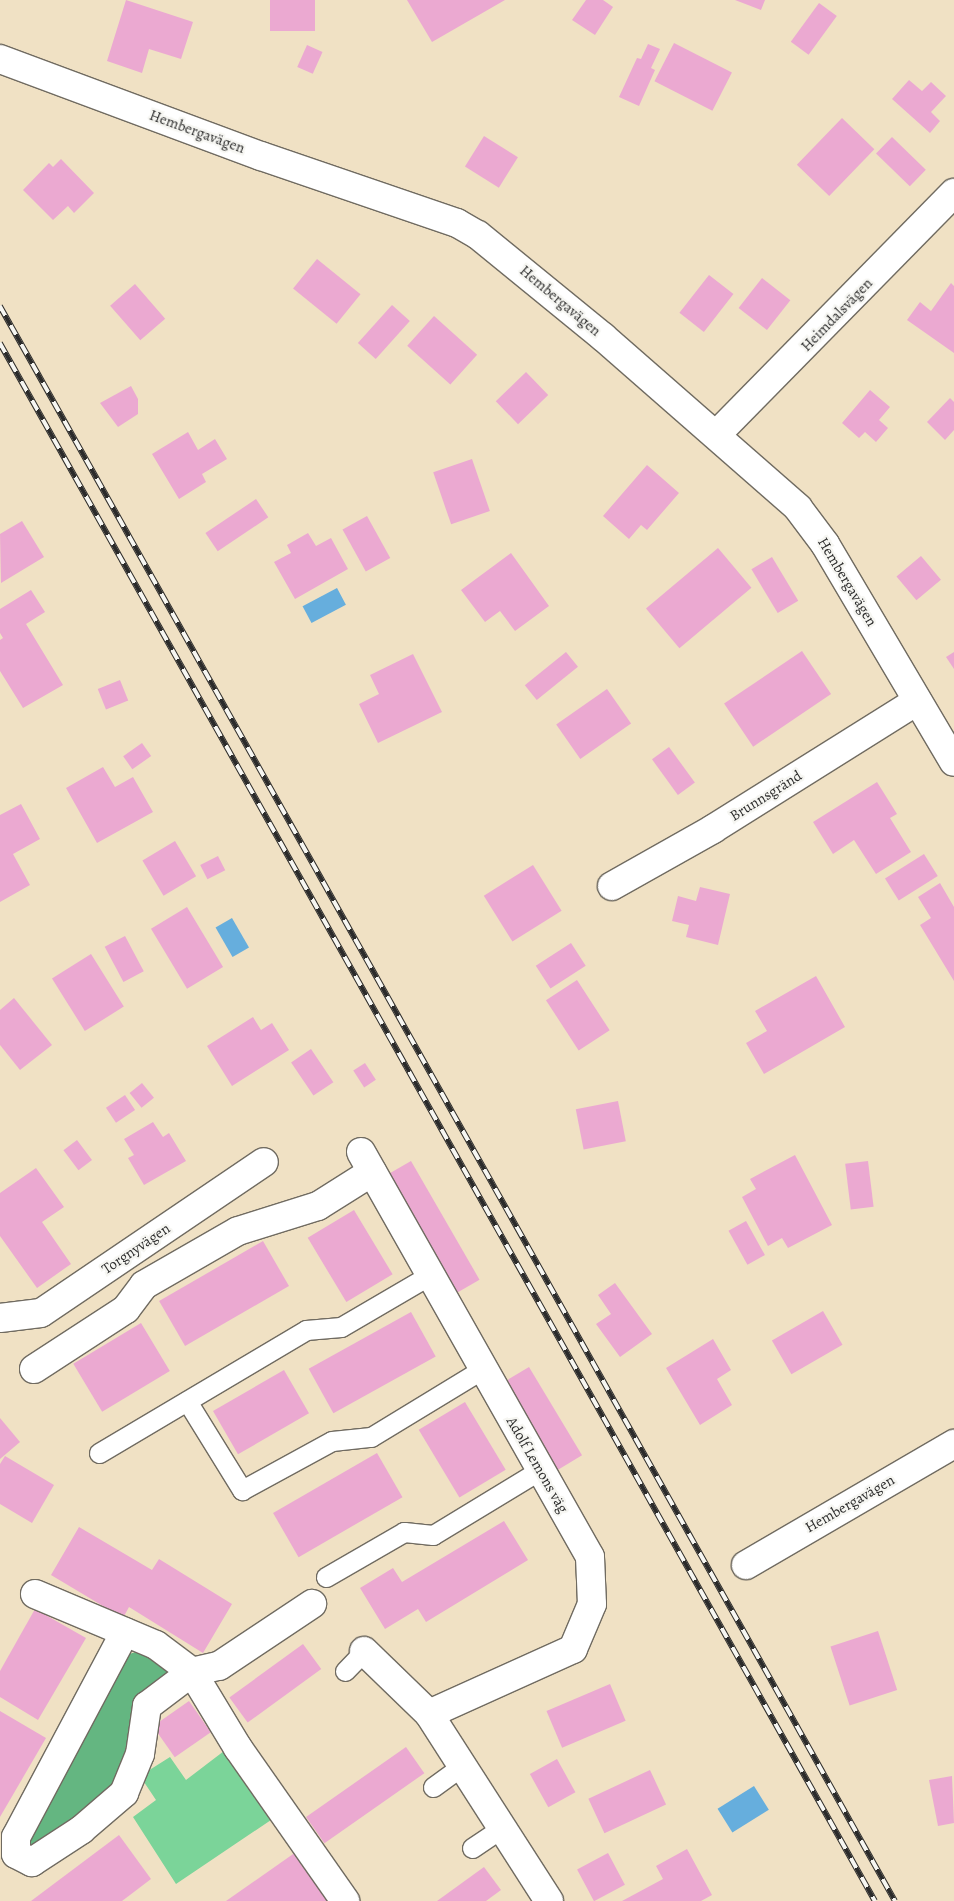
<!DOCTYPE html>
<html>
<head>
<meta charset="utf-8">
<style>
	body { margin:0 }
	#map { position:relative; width:954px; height:1901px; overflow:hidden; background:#f0e1c4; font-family:Alegreya,serif }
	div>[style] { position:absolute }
	.green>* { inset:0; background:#7bd499 }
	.forest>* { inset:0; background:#64b681 }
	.water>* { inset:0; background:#66aedd; transform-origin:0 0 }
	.building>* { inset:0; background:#eba9d1; transform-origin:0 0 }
	.roads { filter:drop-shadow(1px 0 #706b61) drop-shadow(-1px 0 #706b61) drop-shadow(0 1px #706b61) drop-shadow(0 -1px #706b61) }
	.service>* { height:19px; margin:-9.5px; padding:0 9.5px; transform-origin:9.5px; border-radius:9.5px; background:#fff }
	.minor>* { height:28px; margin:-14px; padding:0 14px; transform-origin:14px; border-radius:14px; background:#fff }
	.rail>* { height:5.5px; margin-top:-2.75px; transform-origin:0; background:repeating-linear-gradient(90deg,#f6f6f2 0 11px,#2b2b2b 0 22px); box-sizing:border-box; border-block:1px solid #2b2b2b }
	span { translate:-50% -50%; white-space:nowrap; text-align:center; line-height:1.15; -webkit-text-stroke:4.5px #f6f6f2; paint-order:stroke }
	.street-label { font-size:15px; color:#2b2b2b }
</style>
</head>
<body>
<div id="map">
	<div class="green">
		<i style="clip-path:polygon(224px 1751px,271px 1820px,176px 1884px,133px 1817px,156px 1800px,140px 1776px,170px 1757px,186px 1780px)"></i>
	</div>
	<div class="forest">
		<i style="clip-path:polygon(145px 1649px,170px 1663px,171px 1677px,135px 1703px,119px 1780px,39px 1848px,23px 1840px,123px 1656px)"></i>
	</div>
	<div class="water">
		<i style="left:337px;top:588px;width:19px;height:39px;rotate:62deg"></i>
		<i style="left:232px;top:918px;width:34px;height:19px;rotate:60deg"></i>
		<i style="left:754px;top:1786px;width:28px;height:43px;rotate:58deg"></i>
	</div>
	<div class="building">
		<i style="clip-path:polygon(126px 0,193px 22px,181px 59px,149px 49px,142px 73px,107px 61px)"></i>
		<i style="left:270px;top:0;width:45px;height:31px"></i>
		<i style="clip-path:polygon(407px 0,505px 0,432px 42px)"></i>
		<i style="clip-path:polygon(586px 0,603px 0,613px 7px,595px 35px,572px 20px)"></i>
		<i style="clip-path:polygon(735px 0,765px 0,761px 10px)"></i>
		<i style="left:819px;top:3px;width:22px;height:48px;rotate:36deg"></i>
		<i style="left:674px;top:43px;width:65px;height:43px;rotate:27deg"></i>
		<i style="clip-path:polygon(648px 44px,660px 49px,651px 68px,655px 70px,639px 106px,619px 97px,637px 58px,641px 59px)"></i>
		<i style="left:307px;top:45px;width:17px;height:24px;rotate:24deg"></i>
		<i style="clip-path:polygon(909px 80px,922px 91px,931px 82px,946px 96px,931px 112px,940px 121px,930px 133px,892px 99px)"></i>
		<i style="left:842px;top:118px;width:45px;height:65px;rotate:44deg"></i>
		<i style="left:484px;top:136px;width:40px;height:36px;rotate:32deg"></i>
		<i style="left:892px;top:137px;width:47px;height:23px;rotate:44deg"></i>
		<i style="clip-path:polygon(61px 159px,94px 193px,74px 213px,68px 206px,53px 220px,23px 190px,49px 163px,53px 167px)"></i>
		<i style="left:317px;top:259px;width:56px;height:38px;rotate:39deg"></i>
		<i style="left:709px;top:275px;width:31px;height:48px;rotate:38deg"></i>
		<i style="left:762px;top:278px;width:36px;height:38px;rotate:38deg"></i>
		<i style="clip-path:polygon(951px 283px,954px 286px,954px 353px,907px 320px,920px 302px,931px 311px)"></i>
		<i style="left:135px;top:284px;width:46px;height:33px;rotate:49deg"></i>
		<i style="left:392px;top:305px;width:24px;height:51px;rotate:42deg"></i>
		<i style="left:434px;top:316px;width:58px;height:40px;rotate:42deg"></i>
		<i style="left:526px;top:372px;width:32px;height:42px;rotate:46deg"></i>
		<i style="clip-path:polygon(131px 386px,138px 399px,138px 414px,118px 427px,100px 403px)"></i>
		<i style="clip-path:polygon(870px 390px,890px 407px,879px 420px,888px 428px,876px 442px,865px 432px,859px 438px,842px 423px)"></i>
		<i style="clip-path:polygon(950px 398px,954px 402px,954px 430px,945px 440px,927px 422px)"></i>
		<i style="clip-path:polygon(188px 432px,198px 450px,215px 439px,227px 459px,202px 474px,206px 482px,179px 499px,152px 454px)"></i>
		<i style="left:472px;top:459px;width:55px;height:41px;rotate:71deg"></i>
		<i style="clip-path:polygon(647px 465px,679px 493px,647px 530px,641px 525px,629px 539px,603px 516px)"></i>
		<i style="left:256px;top:499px;width:22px;height:61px;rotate:56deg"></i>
		<i style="left:367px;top:516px;width:48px;height:28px;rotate:61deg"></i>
		<i style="clip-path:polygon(22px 521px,44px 557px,1px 583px,0 534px)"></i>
		<i style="clip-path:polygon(308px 533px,316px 546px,331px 538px,348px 569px,295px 599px,274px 562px,291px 553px,287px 545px)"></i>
		<i style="left:718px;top:548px;width:52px;height:94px;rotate:50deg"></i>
		<i style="clip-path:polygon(511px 553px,549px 606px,515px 631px,500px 611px,485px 622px,461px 590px)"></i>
		<i style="left:921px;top:556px;width:31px;height:32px;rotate:50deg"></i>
		<i style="left:772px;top:557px;width:51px;height:24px;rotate:59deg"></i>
		<i style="clip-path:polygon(31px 590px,45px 612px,26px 624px,63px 685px,23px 708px,0 671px,0 640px,3px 638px,0 633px,0 609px)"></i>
		<i style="left:802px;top:651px;width:52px;height:94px;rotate:56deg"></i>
		<i style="left:566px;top:652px;width:19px;height:53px;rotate:51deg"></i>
		<i style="clip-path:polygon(954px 652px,954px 669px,946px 657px)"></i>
		<i style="clip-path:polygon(413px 654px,442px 712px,378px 743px,359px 704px,379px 694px,370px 675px)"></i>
		<i style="left:120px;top:680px;width:22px;height:24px;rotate:68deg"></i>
		<i style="left:607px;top:689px;width:42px;height:62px;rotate:55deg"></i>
		<i style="left:142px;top:743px;width:16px;height:23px;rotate:55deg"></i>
		<i style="left:669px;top:747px;width:44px;height:21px;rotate:54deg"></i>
		<i style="clip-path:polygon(103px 767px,115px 787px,133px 777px,153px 812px,97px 843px,66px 788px)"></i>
		<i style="clip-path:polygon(877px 782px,897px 814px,890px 818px,911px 852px,876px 874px,854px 840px,833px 854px,813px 822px)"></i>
		<i style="clip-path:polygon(21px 804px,40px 839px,13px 854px,30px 885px,0 902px,0 815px)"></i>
		<i style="left:175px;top:841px;width:41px;height:38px;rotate:59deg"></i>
		<i style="left:924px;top:854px;width:26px;height:46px;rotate:58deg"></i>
		<i style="left:218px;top:856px;width:16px;height:20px;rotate:63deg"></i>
		<i style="left:533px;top:865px;width:54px;height:58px;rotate:58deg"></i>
		<i style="clip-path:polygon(940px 883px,954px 907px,954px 981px,920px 925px,931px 918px,918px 897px)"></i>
		<i style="clip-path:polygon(700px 887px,730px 894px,718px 945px,686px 937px,689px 925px,672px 921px,678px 896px,696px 901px)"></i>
		<i style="left:187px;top:907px;width:70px;height:42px;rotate:59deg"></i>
		<i style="left:125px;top:936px;width:40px;height:23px;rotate:62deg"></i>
		<i style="left:571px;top:943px;width:27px;height:42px;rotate:57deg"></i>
		<i style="left:91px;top:954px;width:62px;height:46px;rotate:58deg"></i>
		<i style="clip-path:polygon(816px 976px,845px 1027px,764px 1074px,746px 1043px,767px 1031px,755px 1011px)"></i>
		<i style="left:577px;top:980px;width:60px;height:37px;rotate:57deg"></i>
		<i style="clip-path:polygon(14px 998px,52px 1045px,20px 1070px,0 1045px,0 1010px)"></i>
		<i style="clip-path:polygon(253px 1017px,261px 1030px,272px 1023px,289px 1050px,232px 1086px,207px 1046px)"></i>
		<i style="left:311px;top:1049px;width:40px;height:24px;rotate:56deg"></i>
		<i style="left:365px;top:1063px;width:20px;height:14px;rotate:57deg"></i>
		<i style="left:142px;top:1083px;width:19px;height:16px;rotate:51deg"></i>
		<i style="left:125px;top:1095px;width:18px;height:23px;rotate:56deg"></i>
		<i style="left:618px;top:1101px;width:41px;height:43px;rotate:79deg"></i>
		<i style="clip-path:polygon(153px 1122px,163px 1137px,169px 1133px,186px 1161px,144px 1185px,128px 1158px,134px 1155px,124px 1139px)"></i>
		<i style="left:77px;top:1140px;width:25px;height:17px;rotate:53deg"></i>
		<i style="clip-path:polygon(795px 1155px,832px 1225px,788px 1248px,782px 1238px,768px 1246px,742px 1197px,756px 1189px,750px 1179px)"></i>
		<i style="left:411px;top:1161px;width:137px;height:28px;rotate:60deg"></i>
		<i style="left:868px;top:1161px;width:46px;height:23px;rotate:83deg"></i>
		<i style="clip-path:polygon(36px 1168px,64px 1207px,42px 1222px,71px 1264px,37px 1288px,0 1236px,0 1193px)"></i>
		<i style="left:354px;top:1210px;width:75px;height:54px;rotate:59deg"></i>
		<i style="left:746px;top:1221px;width:39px;height:20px;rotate:61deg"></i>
		<i style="left:263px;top:1241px;width:52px;height:120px;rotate:60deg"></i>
		<i style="clip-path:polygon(615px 1283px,652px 1334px,620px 1357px,596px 1324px,611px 1314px,598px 1295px)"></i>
		<i style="left:823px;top:1311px;width:39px;height:59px;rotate:60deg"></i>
		<i style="left:411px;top:1312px;width:51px;height:117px;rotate:61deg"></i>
		<i style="left:141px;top:1323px;width:56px;height:79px;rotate:59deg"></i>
		<i style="clip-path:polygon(713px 1339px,731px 1370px,717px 1379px,732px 1405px,700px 1425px,666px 1368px)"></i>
		<i style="left:529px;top:1367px;width:103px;height:29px;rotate:59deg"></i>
		<i style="left:284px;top:1370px;width:50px;height:82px;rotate:60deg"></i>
		<i style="left:465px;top:1402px;width:79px;height:54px;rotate:59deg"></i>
		<i style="clip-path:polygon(0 1418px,20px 1442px,0 1459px)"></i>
		<i style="left:377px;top:1453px;width:51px;height:120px;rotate:60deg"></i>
		<i style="clip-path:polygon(5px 1456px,54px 1485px,32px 1523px,0 1504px,0 1464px)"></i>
		<i style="clip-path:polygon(504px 1521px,528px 1560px,426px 1622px,418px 1609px,385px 1629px,360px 1588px,393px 1568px,402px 1582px)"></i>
		<i style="clip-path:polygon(79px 1527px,152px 1570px,159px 1559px,232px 1604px,203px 1653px,129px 1607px,123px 1618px,51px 1575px)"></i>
		<i style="clip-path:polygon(35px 1609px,86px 1638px,38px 1720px,0 1697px,0 1671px)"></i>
		<i style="left:878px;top:1631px;width:62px;height:50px;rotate:72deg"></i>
		<i style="left:303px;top:1644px;width:31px;height:91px;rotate:54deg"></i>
		<i style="left:610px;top:1684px;width:40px;height:69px;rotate:67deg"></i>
		<i style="left:189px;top:1701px;width:38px;height:44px;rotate:55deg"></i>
		<i style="clip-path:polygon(0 1711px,46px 1738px,0 1817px)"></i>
		<i style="left:406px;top:1747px;width:32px;height:122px;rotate:55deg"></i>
		<i style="left:557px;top:1759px;width:38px;height:31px;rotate:61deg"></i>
		<i style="left:650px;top:1770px;width:38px;height:68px;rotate:65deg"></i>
		<i style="clip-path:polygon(952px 1776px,954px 1823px,938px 1826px,929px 1780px)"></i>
		<i style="clip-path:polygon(119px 1835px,151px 1879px,130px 1895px,122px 1901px,31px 1901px)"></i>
		<i style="clip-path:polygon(687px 1849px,712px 1895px,701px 1901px,622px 1901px,663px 1879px,656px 1866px)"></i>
		<i style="clip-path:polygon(296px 1852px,330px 1901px,226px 1901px)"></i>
		<i style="left:608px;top:1853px;width:36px;height:35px;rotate:62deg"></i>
		<i style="clip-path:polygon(484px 1867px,501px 1890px,486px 1901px,437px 1901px)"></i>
	</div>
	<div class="roads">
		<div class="service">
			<i style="left:187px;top:1401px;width:105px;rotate:58.3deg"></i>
			<i style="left:242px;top:1490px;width:102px;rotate:-28.6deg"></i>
			<i style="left:332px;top:1441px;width:39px;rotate:-6deg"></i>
			<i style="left:371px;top:1437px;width:131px;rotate:-31.3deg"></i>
			<i style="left:99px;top:1453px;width:241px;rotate:-30.7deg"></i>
			<i style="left:306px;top:1330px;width:35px;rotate:-5deg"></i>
			<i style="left:341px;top:1327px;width:103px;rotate:-30.3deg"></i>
			<i style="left:326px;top:1577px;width:90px;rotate:-30deg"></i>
			<i style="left:404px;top:1532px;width:29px;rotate:6deg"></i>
			<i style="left:433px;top:1535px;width:125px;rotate:-31.3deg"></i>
			<i style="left:345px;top:1671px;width:28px;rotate:-46deg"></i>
			<i style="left:433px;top:1787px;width:37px;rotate:-36deg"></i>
			<i style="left:472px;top:1848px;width:37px;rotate:-34deg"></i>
		</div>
		<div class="minor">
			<i style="left:0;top:59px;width:278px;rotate:20.4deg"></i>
			<i style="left:261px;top:156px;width:207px;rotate:18.9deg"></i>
			<i style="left:457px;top:223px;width:24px;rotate:30deg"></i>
			<i style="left:478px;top:235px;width:161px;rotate:39.2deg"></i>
			<i style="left:603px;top:337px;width:259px;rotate:41.2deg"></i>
			<i style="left:798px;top:508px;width:45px;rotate:53.1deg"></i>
			<i style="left:825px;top:544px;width:253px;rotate:59.4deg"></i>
			<i style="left:717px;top:434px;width:338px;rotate:-45.5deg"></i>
			<i style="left:612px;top:886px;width:116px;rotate:-29.4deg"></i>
			<i style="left:713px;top:829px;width:241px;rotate:-32.1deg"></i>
			<i style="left:361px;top:1152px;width:465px;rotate:60.5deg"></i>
			<i style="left:590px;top:1557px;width:47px;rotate:87.6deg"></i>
			<i style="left:592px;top:1604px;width:49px;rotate:112.9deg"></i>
			<i style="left:573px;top:1649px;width:158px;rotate:155.7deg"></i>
			<i style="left:0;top:1318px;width:41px;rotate:-7deg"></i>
			<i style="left:41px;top:1313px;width:269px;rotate:-34.1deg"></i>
			<i style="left:34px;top:1369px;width:110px;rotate:-33.1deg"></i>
			<i style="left:126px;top:1309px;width:30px;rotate:-53deg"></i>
			<i style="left:144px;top:1285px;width:108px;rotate:-29.9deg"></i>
			<i style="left:238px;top:1231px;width:84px;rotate:-17.4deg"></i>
			<i style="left:318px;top:1206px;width:64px;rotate:-32.2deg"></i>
			<i style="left:746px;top:1565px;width:241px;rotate:-30.2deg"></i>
			<i style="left:35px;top:1594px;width:131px;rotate:22.9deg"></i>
			<i style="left:156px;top:1645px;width:45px;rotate:36.9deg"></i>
			<i style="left:192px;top:1672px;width:89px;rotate:58.8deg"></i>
			<i style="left:238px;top:1748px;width:187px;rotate:55deg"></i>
			<i style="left:125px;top:1632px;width:232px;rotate:118deg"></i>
			<i style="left:16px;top:1837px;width:17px;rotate:90deg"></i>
			<i style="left:16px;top:1854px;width:18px;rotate:27deg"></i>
			<i style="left:32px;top:1862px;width:59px;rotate:-33.1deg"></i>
			<i style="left:81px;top:1830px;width:57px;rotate:-40.7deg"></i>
			<i style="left:124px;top:1793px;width:42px;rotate:-67.7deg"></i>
			<i style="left:140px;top:1754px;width:49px;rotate:-81.7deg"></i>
			<i style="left:147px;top:1706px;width:56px;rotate:-37.1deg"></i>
			<i style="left:192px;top:1672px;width:28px;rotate:-13deg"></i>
			<i style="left:219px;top:1666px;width:112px;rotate:-33.7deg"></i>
			<i style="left:364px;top:1651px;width:91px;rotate:44.1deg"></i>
			<i style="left:429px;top:1714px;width:222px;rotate:57.3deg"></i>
		</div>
	</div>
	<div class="rail">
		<i style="left:0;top:306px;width:1829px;rotate:60.7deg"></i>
		<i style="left:0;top:343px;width:1787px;rotate:60.68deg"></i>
	</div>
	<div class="street-label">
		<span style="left:197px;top:132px;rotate:20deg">Hembergavägen</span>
		<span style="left:560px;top:301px;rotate:40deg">Hembergavägen</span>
		<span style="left:837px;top:315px;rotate:-46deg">Heimdalsvägen</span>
		<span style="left:847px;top:582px;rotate:59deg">Hembergavägen</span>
		<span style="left:766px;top:796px;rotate:-32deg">Brunnsgränd</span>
		<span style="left:136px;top:1249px;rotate:-34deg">Torgnyvägen</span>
		<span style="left:537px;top:1465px;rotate:60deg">Adolf Lemons väg</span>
		<span style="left:850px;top:1504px;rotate:-30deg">Hembergavägen</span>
	</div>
</div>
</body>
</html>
